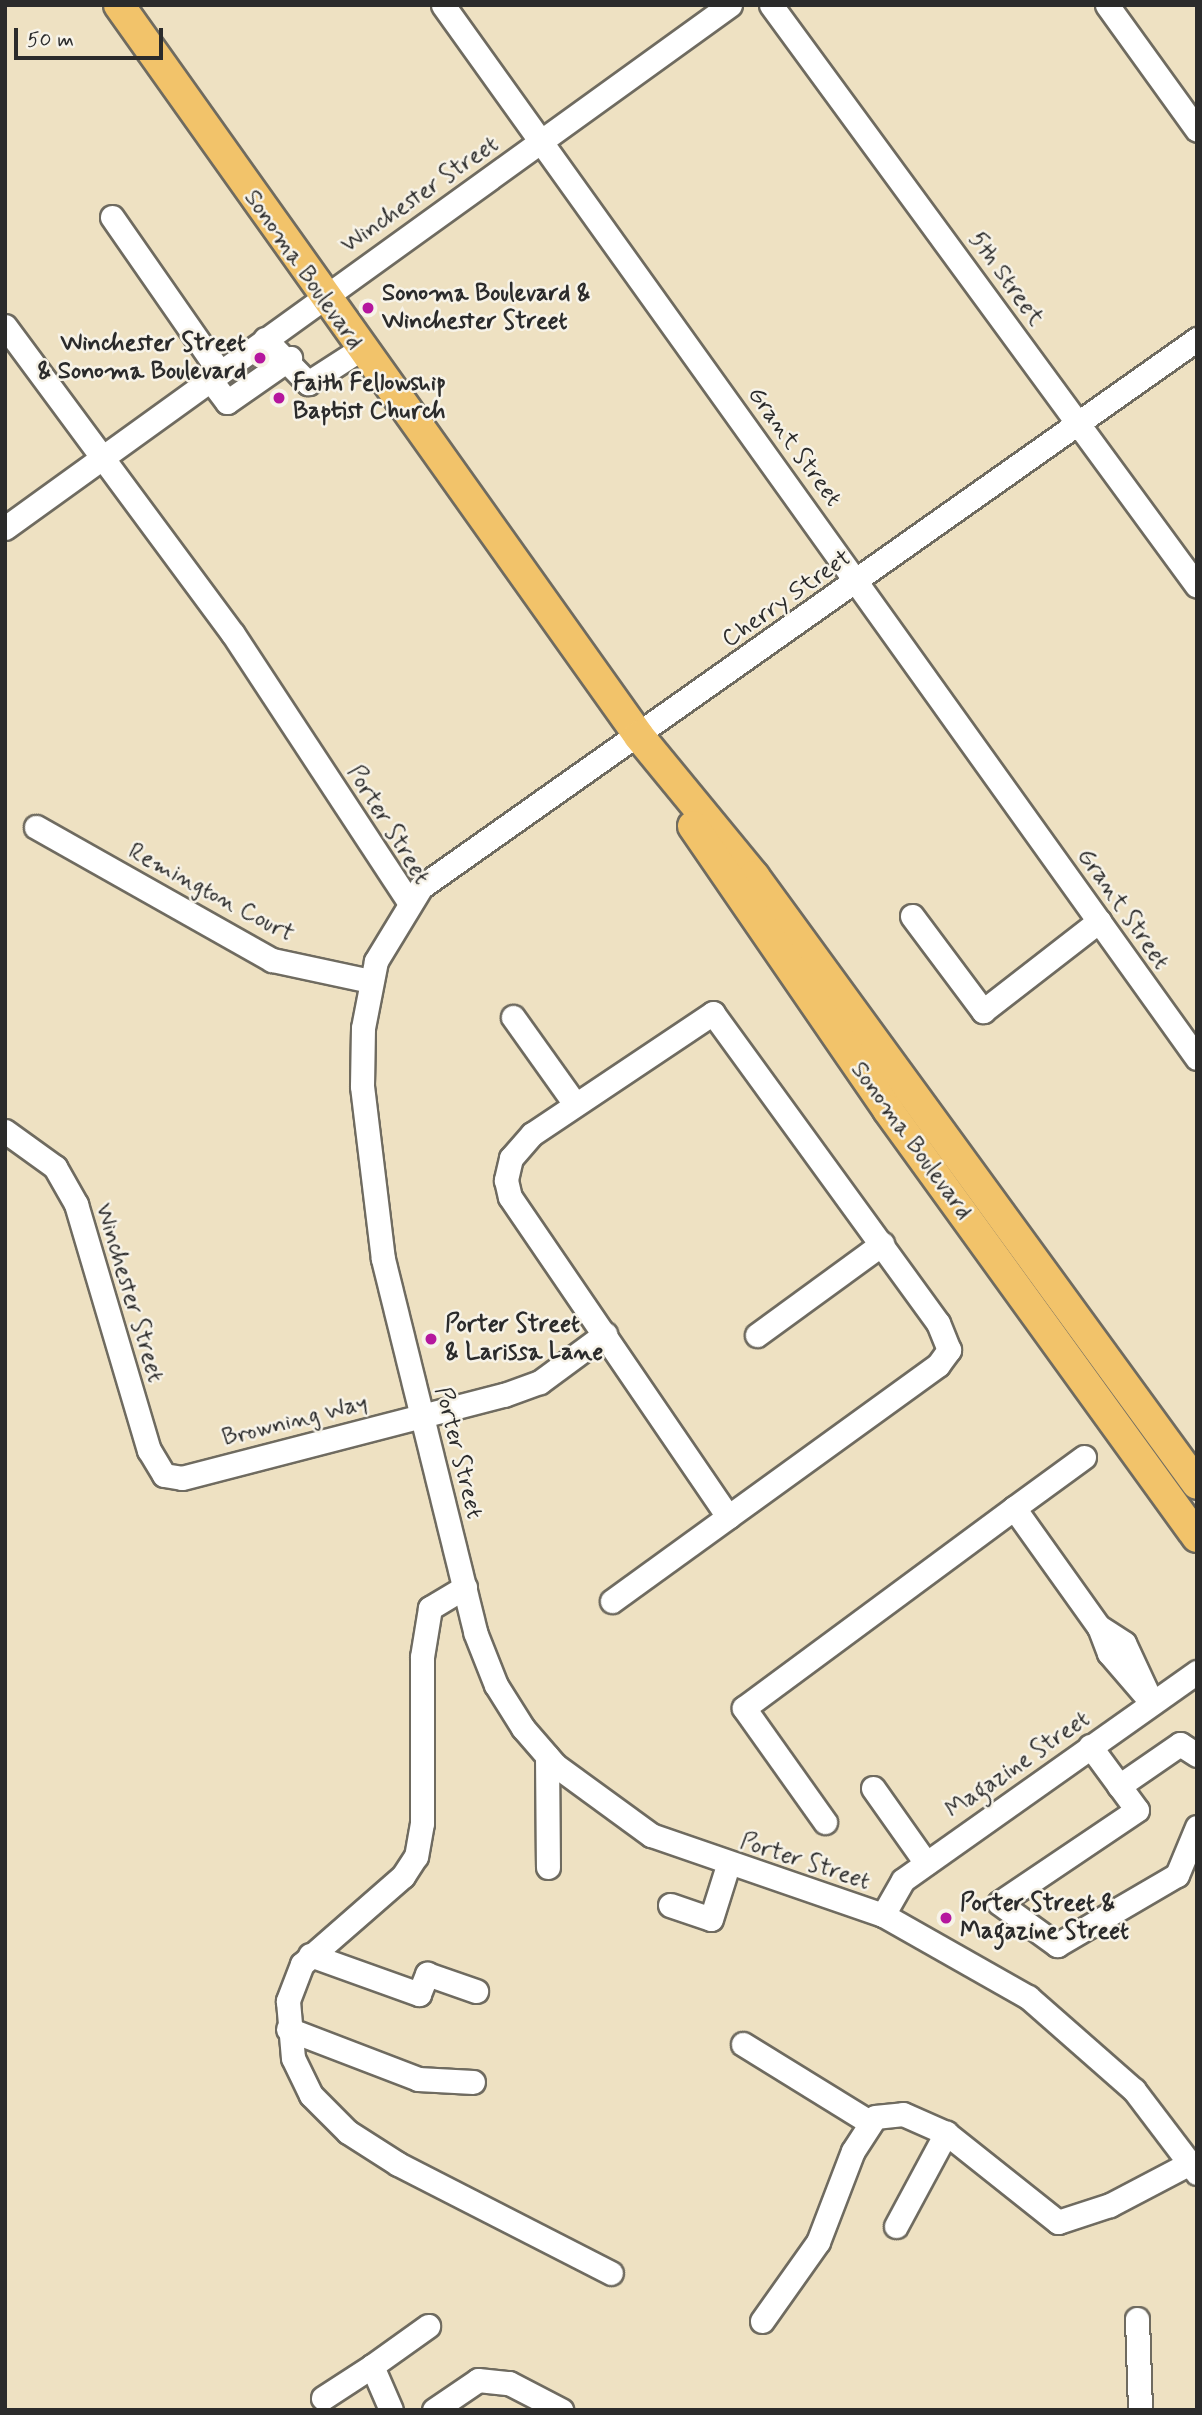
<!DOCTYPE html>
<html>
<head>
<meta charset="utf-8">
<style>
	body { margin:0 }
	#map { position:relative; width:1202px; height:2415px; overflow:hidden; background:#eee1c2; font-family:Mynerve,sans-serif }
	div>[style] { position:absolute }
	.roads { filter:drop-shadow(2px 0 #6f6b60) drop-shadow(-2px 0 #6f6b60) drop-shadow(0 2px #6f6b60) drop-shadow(0 -2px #6f6b60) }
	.minor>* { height:23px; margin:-11.5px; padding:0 11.5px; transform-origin:11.5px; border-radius:11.5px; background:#fff }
	.major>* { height:30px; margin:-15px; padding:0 15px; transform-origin:15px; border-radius:15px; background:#f2c36a }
	.dots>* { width:19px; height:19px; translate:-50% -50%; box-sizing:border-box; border:4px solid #f7f3e8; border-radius:50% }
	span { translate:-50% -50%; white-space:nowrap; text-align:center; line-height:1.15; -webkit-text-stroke:5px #f7f3e8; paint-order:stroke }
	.street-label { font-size:24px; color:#2b2b2b }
	.poi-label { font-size:24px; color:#2b2b2b; font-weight:700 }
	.left { translate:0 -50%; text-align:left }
	.right { translate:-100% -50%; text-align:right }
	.frame { position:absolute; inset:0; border:7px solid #2b2b2b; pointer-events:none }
	.scale { position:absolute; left:14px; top:28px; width:149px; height:32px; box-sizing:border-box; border:4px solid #2b2b2b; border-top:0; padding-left:9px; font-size:21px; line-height:24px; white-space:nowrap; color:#2b2b2b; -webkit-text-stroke:5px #f7f3e8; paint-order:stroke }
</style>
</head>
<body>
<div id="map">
	<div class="roads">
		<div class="minor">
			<i style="left:443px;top:5px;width:1295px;rotate:54.4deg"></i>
			<i style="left:771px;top:5px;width:720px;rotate:53.75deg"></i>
			<i style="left:1107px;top:5px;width:154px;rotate:54.2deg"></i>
			<i style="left:112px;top:217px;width:188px;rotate:55.2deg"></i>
			<i style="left:5px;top:326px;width:383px;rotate:53.5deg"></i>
			<i style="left:233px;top:634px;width:322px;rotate:56.7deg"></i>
			<i style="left:265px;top:339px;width:62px;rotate:45.7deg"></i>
			<i style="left:308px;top:383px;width:61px;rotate:-32.9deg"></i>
			<i style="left:1197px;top:339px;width:950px;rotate:144.77deg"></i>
			<i style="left:421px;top:887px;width:87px;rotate:121.3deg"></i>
			<i style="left:376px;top:961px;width:68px;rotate:101deg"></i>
			<i style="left:363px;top:1028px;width:58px;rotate:91deg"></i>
			<i style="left:362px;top:1086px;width:174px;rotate:83.1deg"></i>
			<i style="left:383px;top:1259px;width:384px;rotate:76.1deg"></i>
			<i style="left:475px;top:1632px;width:57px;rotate:68.4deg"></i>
			<i style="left:496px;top:1685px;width:51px;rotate:57.9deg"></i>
			<i style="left:523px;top:1728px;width:49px;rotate:49.1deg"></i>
			<i style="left:555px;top:1765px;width:119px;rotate:36.1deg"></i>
			<i style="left:651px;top:1835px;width:245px;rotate:19deg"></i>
			<i style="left:883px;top:1915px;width:167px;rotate:29.5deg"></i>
			<i style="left:1028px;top:1997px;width:141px;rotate:41.3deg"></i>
			<i style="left:1134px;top:2090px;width:104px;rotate:52.8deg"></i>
			<i style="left:209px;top:378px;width:30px;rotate:53deg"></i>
			<i style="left:227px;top:402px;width:77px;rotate:-34.9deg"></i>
			<i style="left:5px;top:528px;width:894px;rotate:-35.81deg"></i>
			<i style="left:36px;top:827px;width:271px;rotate:29.4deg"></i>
			<i style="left:272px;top:960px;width:101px;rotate:12deg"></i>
			<i style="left:912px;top:916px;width:119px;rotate:53.2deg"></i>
			<i style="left:983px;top:1011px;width:147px;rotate:-37.8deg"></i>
			<i style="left:513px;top:1017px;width:107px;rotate:54.5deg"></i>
			<i style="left:5px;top:1131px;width:62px;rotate:35.8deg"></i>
			<i style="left:55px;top:1167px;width:43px;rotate:60.4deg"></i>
			<i style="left:76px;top:1204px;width:257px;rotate:73.5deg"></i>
			<i style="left:149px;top:1450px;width:29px;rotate:59deg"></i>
			<i style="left:164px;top:1475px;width:18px;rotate:9deg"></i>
			<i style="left:182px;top:1478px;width:333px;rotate:-14.5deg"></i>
			<i style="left:504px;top:1395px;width:38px;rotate:-20deg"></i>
			<i style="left:540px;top:1382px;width:81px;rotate:-36.4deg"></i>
			<i style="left:757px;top:1335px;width:155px;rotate:-36.1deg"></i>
			<i style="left:1084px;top:1457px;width:87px;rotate:143.9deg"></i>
			<i style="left:1014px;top:1508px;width:146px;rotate:54.5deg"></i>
			<i style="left:1099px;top:1627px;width:28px;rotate:69deg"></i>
			<i style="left:1109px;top:1653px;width:66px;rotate:49.3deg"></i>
			<i style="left:1152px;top:1703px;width:66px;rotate:-115deg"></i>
			<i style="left:1124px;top:1643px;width:30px;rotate:-147deg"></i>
			<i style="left:465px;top:1587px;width:41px;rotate:149deg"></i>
			<i style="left:430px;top:1608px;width:50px;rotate:99.3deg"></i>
			<i style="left:422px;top:1657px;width:166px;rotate:90deg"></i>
			<i style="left:422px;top:1823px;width:34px;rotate:100deg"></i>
			<i style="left:416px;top:1856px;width:24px;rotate:123deg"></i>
			<i style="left:403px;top:1876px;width:134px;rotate:138.9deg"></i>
			<i style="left:302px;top:1964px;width:40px;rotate:111deg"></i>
			<i style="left:288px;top:2001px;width:57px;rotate:85deg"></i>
			<i style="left:293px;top:2058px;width:41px;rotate:64.1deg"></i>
			<i style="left:311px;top:2095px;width:52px;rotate:45deg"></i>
			<i style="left:348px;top:2132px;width:59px;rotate:32.6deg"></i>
			<i style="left:398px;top:2164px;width:239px;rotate:27.1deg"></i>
			<i style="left:612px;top:1601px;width:143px;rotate:-35.9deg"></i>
			<i style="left:728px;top:1517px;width:259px;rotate:-35.9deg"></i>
			<i style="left:938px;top:1365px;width:19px;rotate:-54deg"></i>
			<i style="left:949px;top:1350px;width:29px;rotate:-112deg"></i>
			<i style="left:938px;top:1323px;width:383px;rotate:-126deg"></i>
			<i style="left:713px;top:1013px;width:218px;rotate:146.2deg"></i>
			<i style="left:532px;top:1134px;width:32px;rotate:131deg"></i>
			<i style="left:511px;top:1158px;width:23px;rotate:103deg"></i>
			<i style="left:506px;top:1180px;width:17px;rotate:77deg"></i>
			<i style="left:510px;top:1197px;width:387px;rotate:55.7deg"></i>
			<i style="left:1090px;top:1746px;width:79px;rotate:53.7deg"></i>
			<i style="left:1137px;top:1810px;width:166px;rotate:146deg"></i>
			<i style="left:999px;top:1903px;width:72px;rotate:35.9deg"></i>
			<i style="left:1057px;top:1945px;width:139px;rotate:-30.3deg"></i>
			<i style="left:1177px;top:1875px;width:52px;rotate:-67.4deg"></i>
			<i style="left:547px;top:1756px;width:111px;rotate:89.5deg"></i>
			<i style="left:1119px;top:1786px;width:74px;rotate:-34.5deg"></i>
			<i style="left:1180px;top:1744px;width:20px;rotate:33deg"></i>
			<i style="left:873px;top:1788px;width:92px;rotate:54.8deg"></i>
			<i style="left:825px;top:1822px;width:140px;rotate:-125.4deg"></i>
			<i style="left:744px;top:1708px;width:336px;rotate:-36.5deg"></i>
			<i style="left:670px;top:1905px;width:43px;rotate:18.9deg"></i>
			<i style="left:711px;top:1919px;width:57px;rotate:-72.5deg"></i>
			<i style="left:883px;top:1915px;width:40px;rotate:-60.3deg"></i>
			<i style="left:903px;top:1880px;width:360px;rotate:-35.3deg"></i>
			<i style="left:310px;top:1955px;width:116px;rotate:19.7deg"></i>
			<i style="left:419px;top:1994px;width:22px;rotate:-68deg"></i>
			<i style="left:427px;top:1974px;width:52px;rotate:19.1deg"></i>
			<i style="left:288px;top:2029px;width:139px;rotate:21deg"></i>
			<i style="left:418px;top:2079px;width:55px;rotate:3.1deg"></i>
			<i style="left:743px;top:2044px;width:150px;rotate:31.7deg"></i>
			<i style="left:896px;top:2226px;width:106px;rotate:-61.7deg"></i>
			<i style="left:1137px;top:2319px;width:91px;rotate:88.1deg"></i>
			<i style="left:762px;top:2321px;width:97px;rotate:-54.7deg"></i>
			<i style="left:818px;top:2242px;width:97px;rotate:-69deg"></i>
			<i style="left:853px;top:2151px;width:40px;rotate:-57.1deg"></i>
			<i style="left:875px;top:2117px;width:28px;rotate:-6deg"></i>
			<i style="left:903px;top:2114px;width:47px;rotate:23.8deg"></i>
			<i style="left:946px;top:2133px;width:143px;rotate:38.5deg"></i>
			<i style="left:1058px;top:2222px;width:55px;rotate:-18.1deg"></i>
			<i style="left:1110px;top:2205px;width:90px;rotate:-27.7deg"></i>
			<i style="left:372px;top:2366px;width:69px;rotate:-35.5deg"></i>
			<i style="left:323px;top:2398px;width:59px;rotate:-33.1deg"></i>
			<i style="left:372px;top:2366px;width:48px;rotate:66.6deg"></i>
			<i style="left:434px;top:2410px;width:53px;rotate:-34.3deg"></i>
			<i style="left:478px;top:2380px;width:31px;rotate:6deg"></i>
			<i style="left:509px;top:2383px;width:59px;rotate:27.4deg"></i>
		</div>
		<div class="major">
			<i style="left:119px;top:5px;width:897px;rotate:54.57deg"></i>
			<i style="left:639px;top:736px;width:181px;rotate:50.6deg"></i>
			<i style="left:754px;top:876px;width:752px;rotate:53.92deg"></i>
			<i style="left:693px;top:826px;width:345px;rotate:55.5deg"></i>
			<i style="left:888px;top:1110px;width:527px;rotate:54.11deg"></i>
		</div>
	</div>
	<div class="dots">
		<i style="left:368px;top:308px;background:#b5179e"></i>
		<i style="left:260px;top:358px;background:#b5179e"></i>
		<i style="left:279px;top:398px;background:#b5179e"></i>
		<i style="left:431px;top:1339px;background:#b5179e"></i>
		<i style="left:946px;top:1918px;background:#b5179e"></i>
	</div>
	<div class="street-label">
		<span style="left:420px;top:195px;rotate:-35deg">Winchester Street</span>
		<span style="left:303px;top:270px;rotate:55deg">Sonoma Boulevard</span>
		<span style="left:1006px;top:279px;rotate:54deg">5th Street</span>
		<span style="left:794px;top:447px;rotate:54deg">Grant Street</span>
		<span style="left:787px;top:599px;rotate:-35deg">Cherry Street</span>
		<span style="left:388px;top:825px;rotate:58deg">Porter Street</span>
		<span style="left:211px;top:893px;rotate:28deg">Remington Court</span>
		<span style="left:1123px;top:909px;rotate:55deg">Grant Street</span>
		<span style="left:911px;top:1141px;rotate:54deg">Sonoma Boulevard</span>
		<span style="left:129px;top:1293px;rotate:73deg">Winchester Street</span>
		<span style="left:295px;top:1421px;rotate:-14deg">Browning Way</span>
		<span style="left:458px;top:1453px;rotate:76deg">Porter Street</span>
		<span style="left:1018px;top:1765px;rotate:-35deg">Magazine Street</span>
		<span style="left:805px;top:1862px;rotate:18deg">Porter Street</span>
	</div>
	<div class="poi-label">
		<span class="left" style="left:382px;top:308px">Sonoma Boulevard &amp;<br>Winchester Street</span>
		<span class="right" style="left:246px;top:358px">Winchester Street<br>&amp; Sonoma Boulevard</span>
		<span class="left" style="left:293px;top:398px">Faith Fellowship<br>Baptist Church</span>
		<span class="left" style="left:445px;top:1339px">Porter Street<br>&amp; Larissa Lane</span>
		<span class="left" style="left:960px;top:1918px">Porter Street &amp;<br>Magazine Street</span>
	</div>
	<div class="frame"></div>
	<div class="scale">50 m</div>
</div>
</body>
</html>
